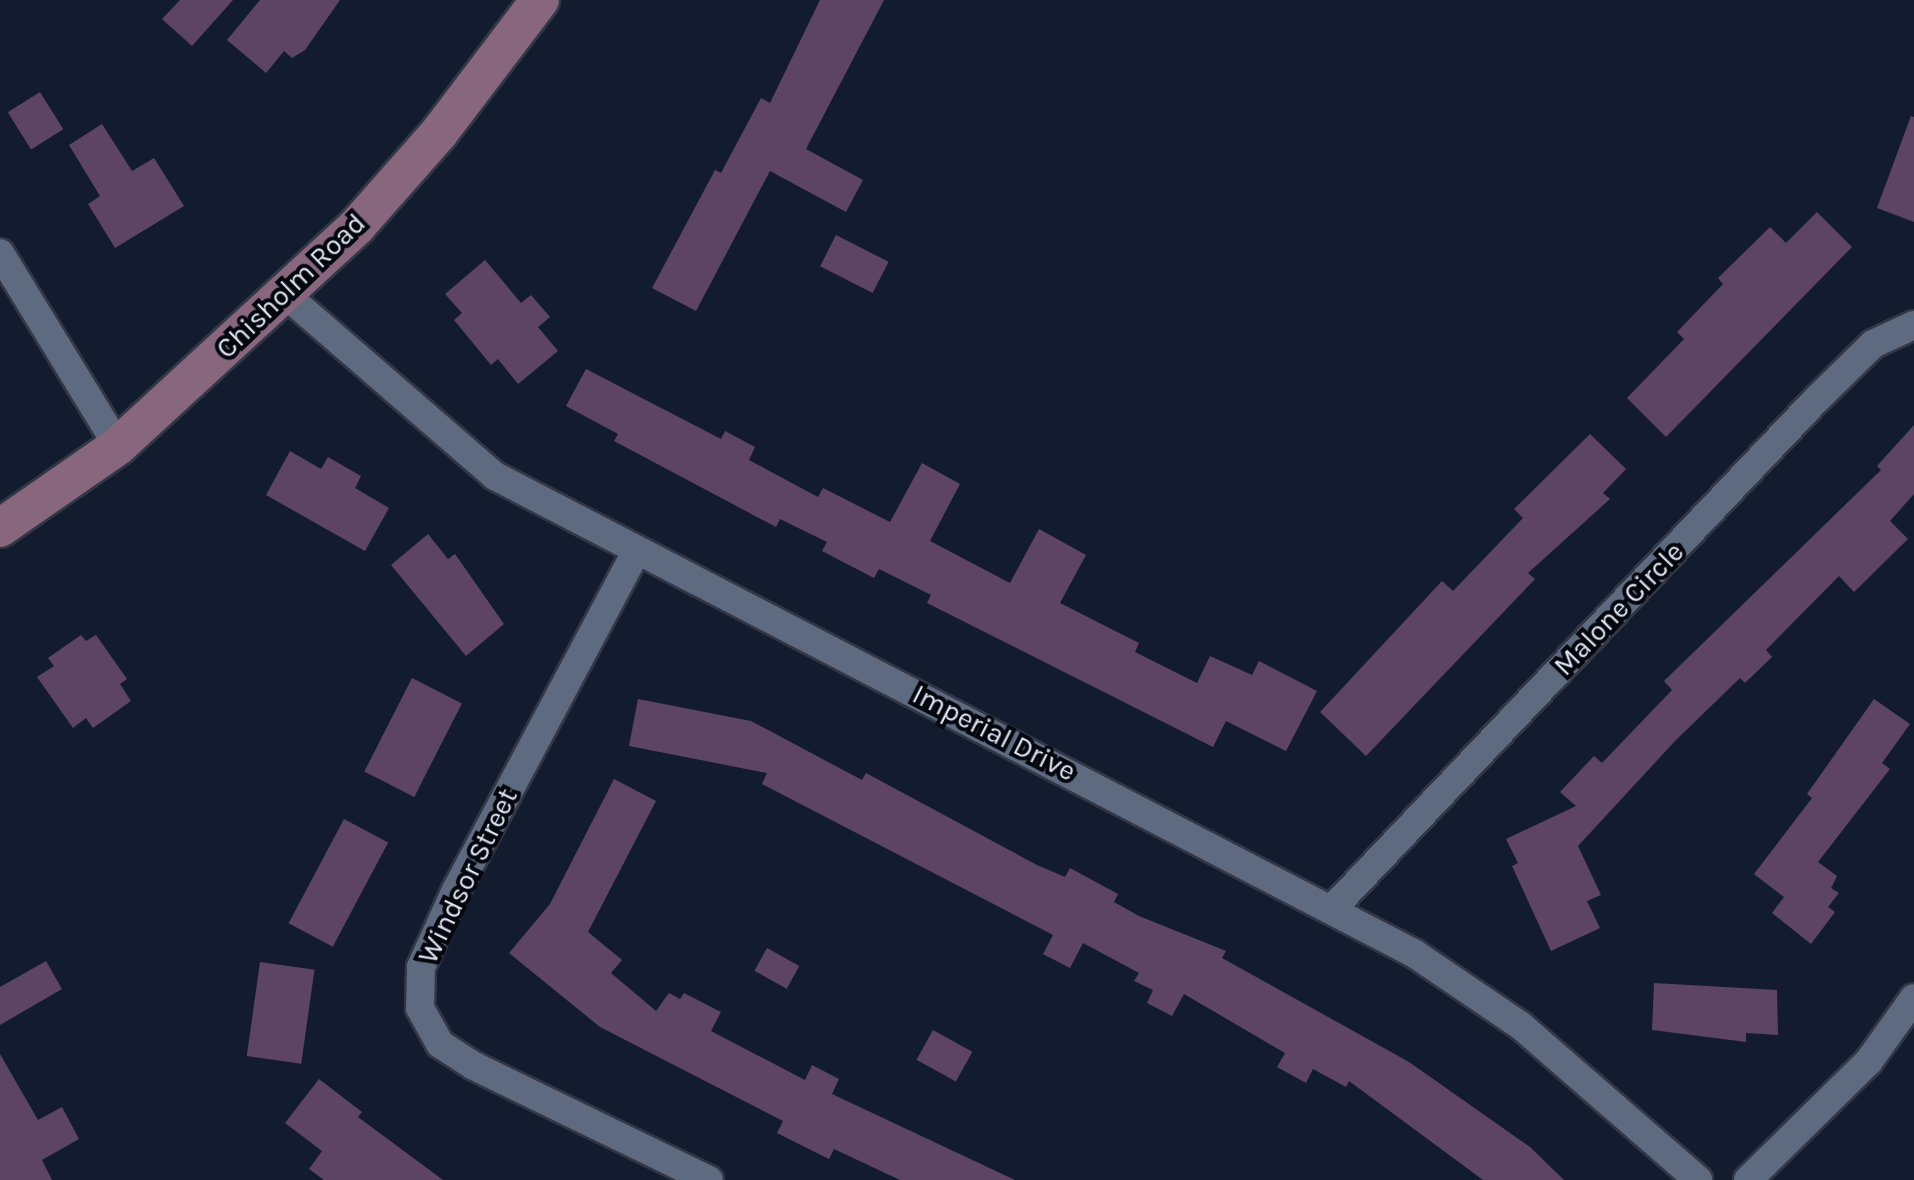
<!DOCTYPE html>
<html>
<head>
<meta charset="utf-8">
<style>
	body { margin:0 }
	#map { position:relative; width:1914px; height:1180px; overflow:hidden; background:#131c2f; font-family:Karla,sans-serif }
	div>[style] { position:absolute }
	.building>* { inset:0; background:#5d4463; transform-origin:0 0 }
	.roads { filter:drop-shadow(2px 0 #323746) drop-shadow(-2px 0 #323746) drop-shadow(0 2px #323746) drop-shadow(0 -2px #323746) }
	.street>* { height:28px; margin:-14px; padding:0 14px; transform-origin:14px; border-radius:14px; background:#5e6a80 }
	.secondary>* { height:38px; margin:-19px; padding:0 19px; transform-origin:19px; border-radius:19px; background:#87667e }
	span { translate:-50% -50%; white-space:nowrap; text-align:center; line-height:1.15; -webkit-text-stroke:8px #04070e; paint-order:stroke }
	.street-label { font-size:28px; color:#dee4f1 }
</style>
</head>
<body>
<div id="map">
	<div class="building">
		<i style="clip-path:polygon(180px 0,233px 0,192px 46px,162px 19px)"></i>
		<i style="clip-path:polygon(260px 0,340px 0,305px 50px,292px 58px,284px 51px,266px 73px,227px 40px)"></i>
		<i style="clip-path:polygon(820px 0,884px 0,806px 149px,863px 180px,846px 212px,770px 171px,696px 311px,652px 288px,715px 170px,721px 173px,761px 98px,770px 103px)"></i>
		<i style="left:40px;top:92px;width:44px;height:38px;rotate:58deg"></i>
		<i style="clip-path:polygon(1911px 116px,1914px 117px,1914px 222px,1877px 208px)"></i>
		<i style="clip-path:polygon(102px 124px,132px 171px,154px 158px,184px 206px,115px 248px,88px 204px,100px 196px,69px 145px)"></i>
		<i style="clip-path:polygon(1817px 212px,1852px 247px,1666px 437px,1627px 398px,1684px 339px,1677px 332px,1723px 284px,1718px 278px,1770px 227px,1786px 243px)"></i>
		<i style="left:836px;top:235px;width:59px;height:35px;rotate:27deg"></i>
		<i style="clip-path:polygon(485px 260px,521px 303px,531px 295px,550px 317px,538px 327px,558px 351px,518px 384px,498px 359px,491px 365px,454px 320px,462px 313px,445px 294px)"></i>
		<i style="clip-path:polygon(586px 369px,721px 439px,725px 431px,755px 447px,749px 460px,818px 497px,823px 488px,890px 522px,922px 463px,960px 484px,930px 541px,1010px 583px,1039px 529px,1086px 555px,1060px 603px,1139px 643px,1135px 652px,1197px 683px,1210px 656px,1252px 675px,1259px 661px,1317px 691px,1286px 751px,1226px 721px,1213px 747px,927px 603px,931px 595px,879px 569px,874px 578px,822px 551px,827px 542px,780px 519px,776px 527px,614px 441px,618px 434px,566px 406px)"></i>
		<i style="clip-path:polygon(1914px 425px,1914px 494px,1890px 521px,1908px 539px,1854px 592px,1839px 576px,1766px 650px,1772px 657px,1745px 683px,1740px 678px,1675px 741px,1578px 846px,1601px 895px,1587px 901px,1600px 928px,1551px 951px,1512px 866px,1518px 863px,1506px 839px,1576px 806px,1560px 792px,1594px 756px,1602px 763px,1672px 690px,1664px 681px,1881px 470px,1877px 466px)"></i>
		<i style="clip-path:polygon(1590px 434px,1626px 469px,1603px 493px,1610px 499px,1528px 573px,1535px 579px,1366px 756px,1320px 712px,1442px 581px,1453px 591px,1523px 518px,1514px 509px)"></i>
		<i style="clip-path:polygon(290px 451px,321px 469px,328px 457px,361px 476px,355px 488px,389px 508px,365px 551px,266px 495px)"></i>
		<i style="clip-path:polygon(428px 534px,448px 559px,455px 554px,504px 624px,466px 656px,391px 565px)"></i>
		<i style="clip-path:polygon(81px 635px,86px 641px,96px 635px,127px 679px,120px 684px,131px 701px,93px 728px,86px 718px,73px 728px,37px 677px,54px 666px,48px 658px)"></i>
		<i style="left:412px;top:678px;width:56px;height:105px;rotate:27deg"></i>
		<i style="clip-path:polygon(638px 699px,751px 721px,862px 780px,866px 773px,1037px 865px,1065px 877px,1070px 868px,1118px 894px,1114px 902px,1139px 916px,1226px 951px,1222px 958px,1409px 1062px,1530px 1147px,1564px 1180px,1483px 1180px,1349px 1081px,1346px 1087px,1313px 1069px,1306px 1083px,1277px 1067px,1285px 1053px,1184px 994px,1172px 1016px,1147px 1003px,1153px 990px,1134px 981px,1139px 973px,1083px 943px,1070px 968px,1043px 954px,1053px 935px,762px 784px,767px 773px,629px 746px)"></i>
		<i style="clip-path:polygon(1874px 699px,1910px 724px,1882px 763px,1890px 769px,1818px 862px,1837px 876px,1831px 888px,1839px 893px,1828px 907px,1835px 912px,1811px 944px,1772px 913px,1784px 897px,1754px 874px,1812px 798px,1807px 794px)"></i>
		<i style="clip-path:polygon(614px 779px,656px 801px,588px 932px,622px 960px,611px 973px,656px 1011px,669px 993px,680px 999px,684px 993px,721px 1012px,711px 1031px,805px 1080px,812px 1065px,839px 1079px,832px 1094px,1015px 1180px,900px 1180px,834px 1149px,829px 1159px,777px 1133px,783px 1121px,600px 1027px,509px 953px,550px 904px)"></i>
		<i style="left:344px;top:819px;width:50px;height:118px;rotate:28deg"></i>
		<i style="left:767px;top:948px;width:37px;height:26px;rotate:29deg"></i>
		<i style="clip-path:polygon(46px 961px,62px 989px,0 1025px,0 987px)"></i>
		<i style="left:260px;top:962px;width:55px;height:95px;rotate:8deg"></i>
		<i style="clip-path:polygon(1654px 983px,1777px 990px,1778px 1035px,1746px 1033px,1746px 1042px,1652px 1030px)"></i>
		<i style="left:933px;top:1030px;width:45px;height:34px;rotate:29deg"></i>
		<i style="clip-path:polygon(0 1054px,38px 1120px,62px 1107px,79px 1139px,42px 1160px,52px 1180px,0 1180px)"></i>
		<i style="clip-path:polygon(319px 1079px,362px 1112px,358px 1117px,443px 1180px,324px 1180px,309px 1169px,322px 1151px,285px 1123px)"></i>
	</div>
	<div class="roads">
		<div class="street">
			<i style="left:0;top:253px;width:226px;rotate:58.6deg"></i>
			<i style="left:286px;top:295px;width:276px;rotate:40.9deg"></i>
			<i style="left:495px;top:476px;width:1037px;rotate:27.45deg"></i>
			<i style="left:1415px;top:954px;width:127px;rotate:34.1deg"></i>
			<i style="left:1520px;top:1025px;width:236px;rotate:41deg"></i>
			<i style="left:637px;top:550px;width:385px;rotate:118deg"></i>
			<i style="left:456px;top:890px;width:85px;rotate:114.4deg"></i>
			<i style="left:421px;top:967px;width:41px;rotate:91.4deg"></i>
			<i style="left:420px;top:1008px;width:41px;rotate:60.9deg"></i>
			<i style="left:440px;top:1044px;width:40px;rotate:32.9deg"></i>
			<i style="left:474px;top:1066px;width:261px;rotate:25.9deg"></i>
			<i style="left:1333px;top:908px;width:701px;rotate:-46.45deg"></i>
			<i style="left:1816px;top:400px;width:80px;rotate:-44.5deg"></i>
			<i style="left:1873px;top:344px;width:45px;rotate:-24.9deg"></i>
			<i style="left:1748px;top:1180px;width:170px;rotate:-44.5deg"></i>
			<i style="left:1869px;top:1061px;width:77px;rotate:-54.5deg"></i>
		</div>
		<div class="secondary">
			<i style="left:0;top:528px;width:144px;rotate:-34.8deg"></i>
			<i style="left:118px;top:446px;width:325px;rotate:-42.6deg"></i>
			<i style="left:357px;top:226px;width:124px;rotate:-48.6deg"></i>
			<i style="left:439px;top:133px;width:167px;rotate:-52.8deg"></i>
		</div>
	</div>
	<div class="street-label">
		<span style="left:291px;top:286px;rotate:-44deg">Chisholm Road</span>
		<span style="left:1619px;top:609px;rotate:-46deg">Malone Circle</span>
		<span style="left:994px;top:733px;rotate:27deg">Imperial Drive</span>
		<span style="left:468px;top:876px;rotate:-64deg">Windsor Street</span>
	</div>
</div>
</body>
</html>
